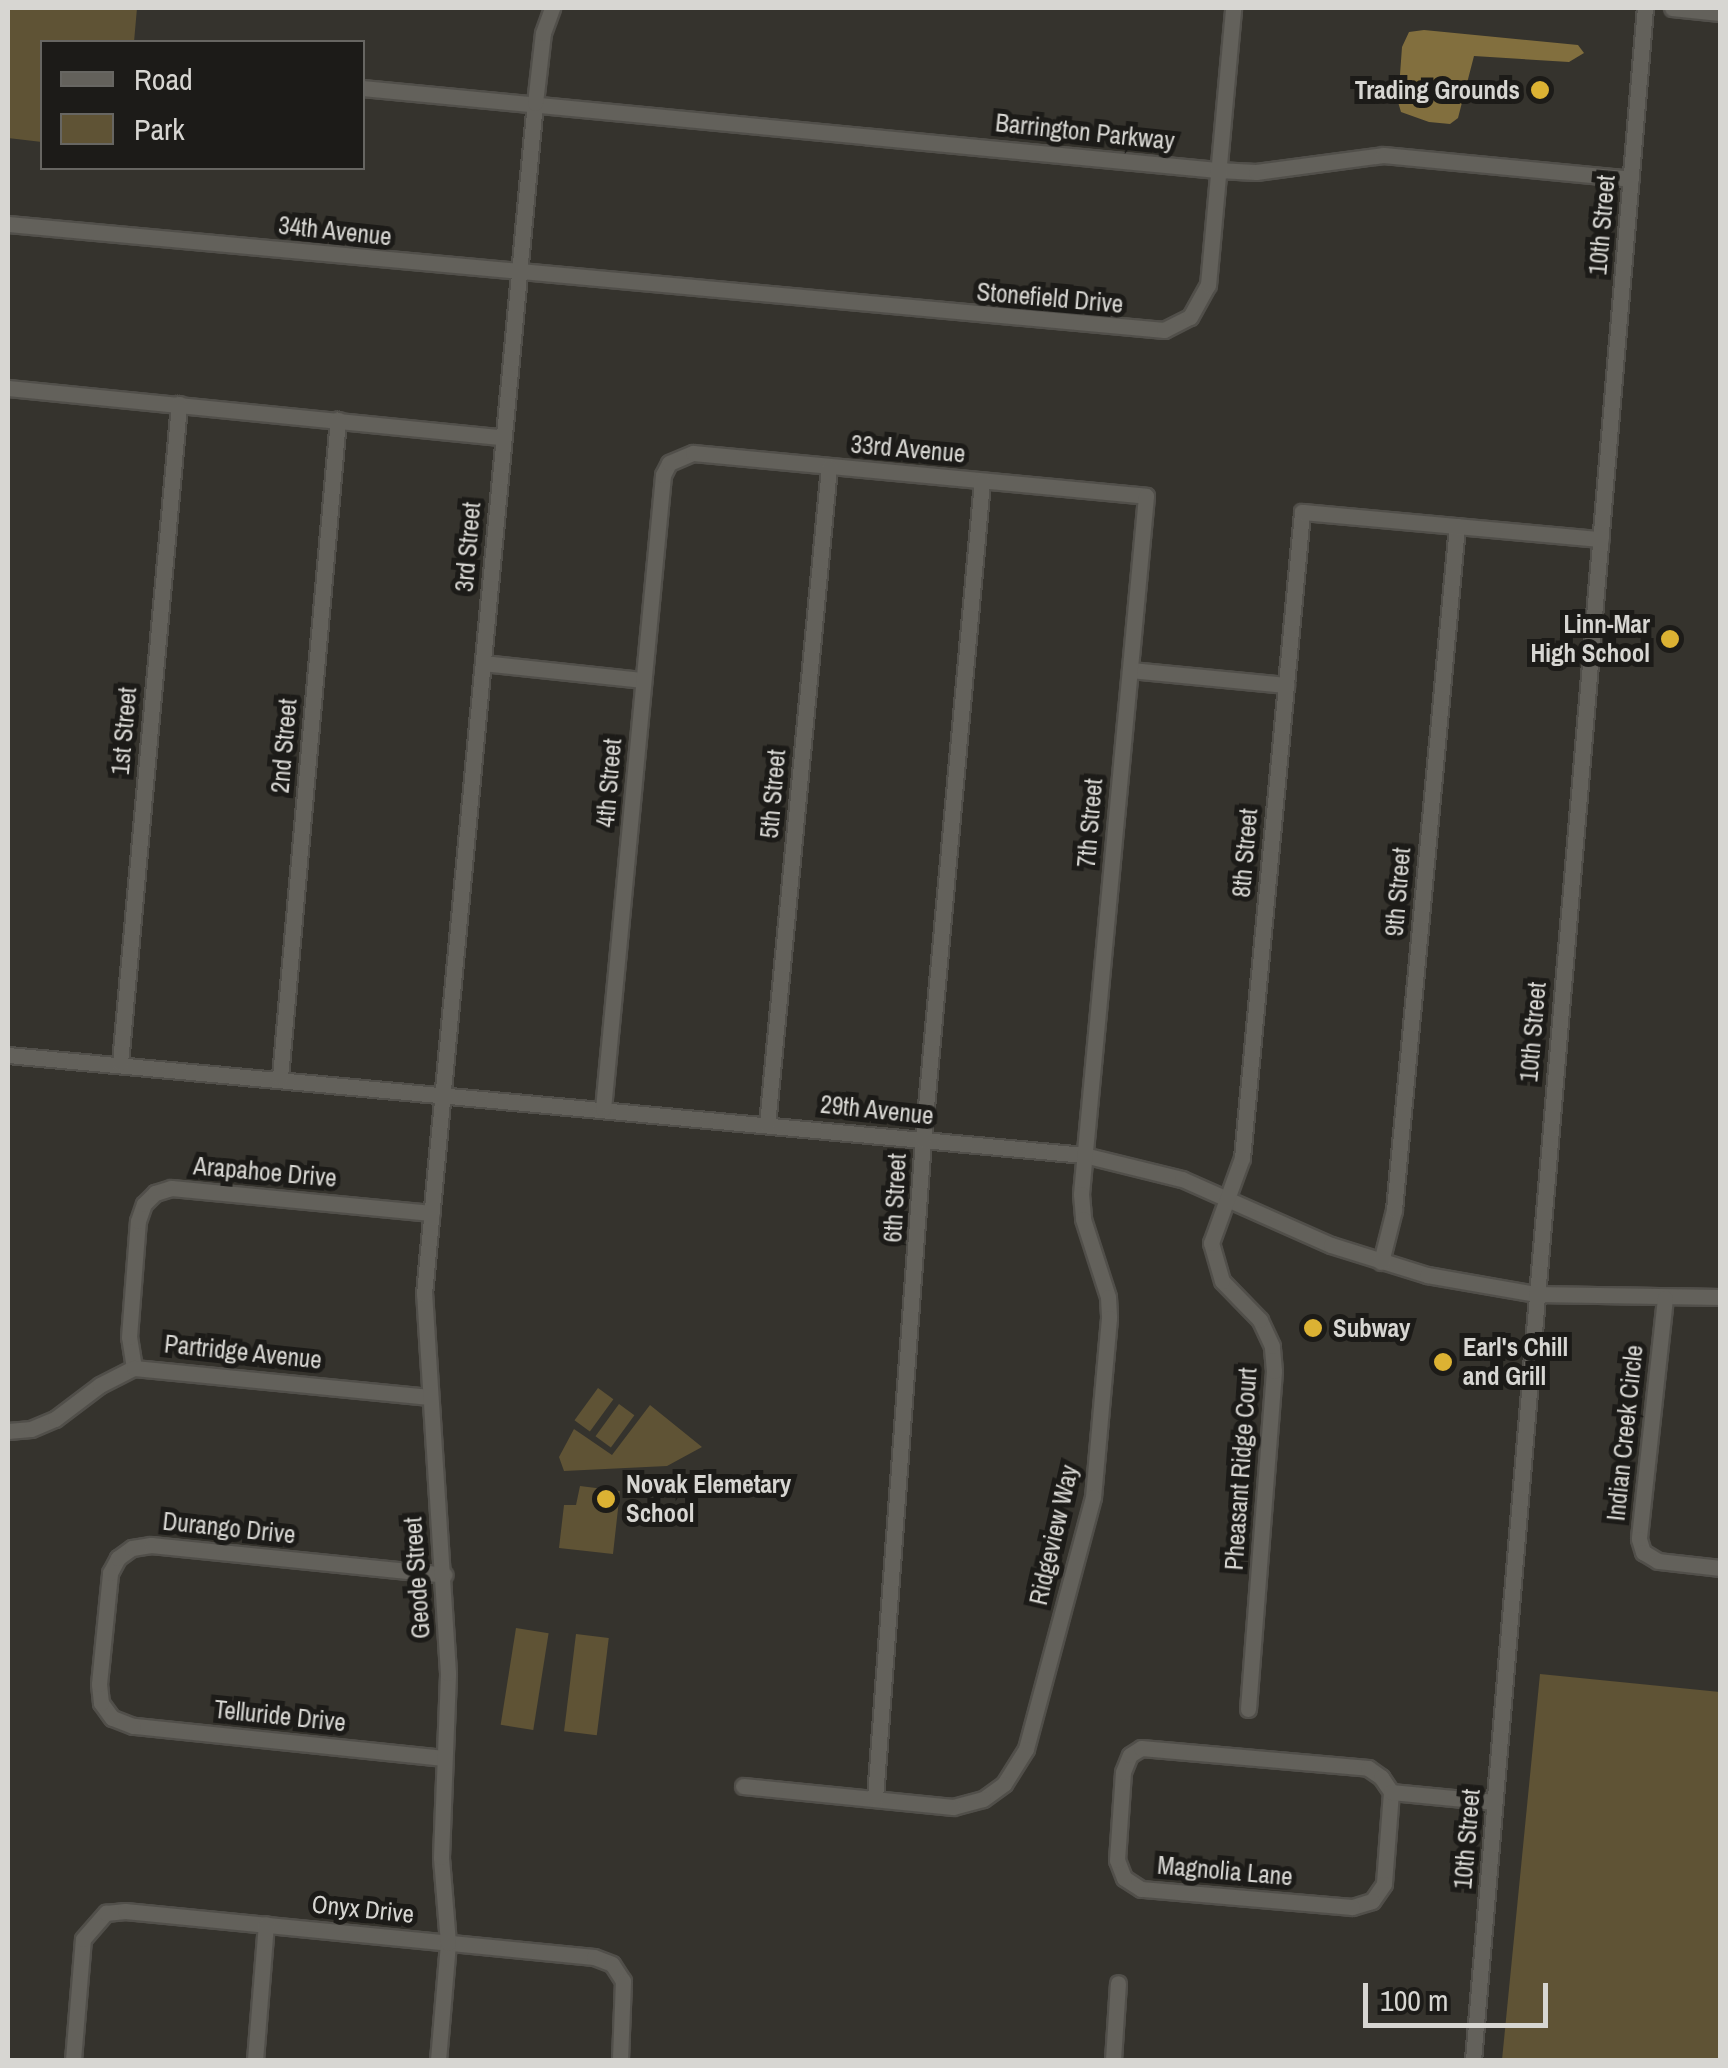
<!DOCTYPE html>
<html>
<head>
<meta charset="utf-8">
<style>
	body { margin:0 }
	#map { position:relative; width:1728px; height:2068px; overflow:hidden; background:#35332d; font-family:"Archivo Narrow",sans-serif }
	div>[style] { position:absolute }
	.green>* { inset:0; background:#5f5335; transform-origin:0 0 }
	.water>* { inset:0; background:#826f3e }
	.roads { filter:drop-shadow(2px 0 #514f4a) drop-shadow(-2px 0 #514f4a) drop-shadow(0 2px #514f4a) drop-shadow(0 -2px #514f4a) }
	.minor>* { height:15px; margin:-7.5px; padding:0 7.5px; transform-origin:7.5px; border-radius:7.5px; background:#63615b }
	.dots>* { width:28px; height:28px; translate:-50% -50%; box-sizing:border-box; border:5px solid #1c1b18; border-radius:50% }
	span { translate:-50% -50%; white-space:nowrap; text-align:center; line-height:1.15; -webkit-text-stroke:10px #1c1b18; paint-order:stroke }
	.poi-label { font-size:25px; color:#d7d6d2; font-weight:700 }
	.right { translate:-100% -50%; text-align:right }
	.left { translate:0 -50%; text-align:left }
	.street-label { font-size:25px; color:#d7d6d2 }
	.frame { position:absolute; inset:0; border:10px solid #d7d6d2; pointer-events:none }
	.legend { position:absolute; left:40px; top:40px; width:325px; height:130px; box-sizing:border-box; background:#1c1b18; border:2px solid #676662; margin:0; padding:12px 18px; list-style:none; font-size:30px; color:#d7d6d2 }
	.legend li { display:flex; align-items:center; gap:20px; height:50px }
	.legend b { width:50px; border:2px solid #676662 }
	.scale { position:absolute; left:1363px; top:1983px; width:185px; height:45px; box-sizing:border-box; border:5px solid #d7d6d2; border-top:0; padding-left:12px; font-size:30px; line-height:35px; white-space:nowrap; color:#d7d6d2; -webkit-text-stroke:8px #1c1b18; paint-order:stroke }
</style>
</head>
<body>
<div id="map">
	<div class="green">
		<i style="clip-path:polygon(8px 8px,137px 8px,134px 42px,42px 42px,42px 142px,8px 138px)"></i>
		<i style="left:598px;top:1388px;width:19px;height:40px;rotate:36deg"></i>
		<i style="left:619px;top:1404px;width:19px;height:40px;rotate:36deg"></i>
		<i style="clip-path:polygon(650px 1405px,702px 1447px,667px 1466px,564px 1471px,559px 1457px,574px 1429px,612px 1455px)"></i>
		<i style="clip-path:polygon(580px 1486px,620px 1491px,613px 1554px,559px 1548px,564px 1505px,576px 1505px)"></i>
		<i style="left:516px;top:1628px;width:33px;height:98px;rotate:9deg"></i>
		<i style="left:576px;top:1634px;width:33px;height:98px;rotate:7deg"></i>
		<i style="clip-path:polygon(1540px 1674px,1720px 1692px,1720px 2060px,1502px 2060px)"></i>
	</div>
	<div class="water">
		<i style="clip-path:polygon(1424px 30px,1578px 45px,1584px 53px,1569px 62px,1474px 56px,1458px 118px,1450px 124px,1429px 122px,1401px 112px,1398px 102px,1402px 47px,1409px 32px)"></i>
	</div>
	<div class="roads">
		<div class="minor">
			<i style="left:1672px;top:8px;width:48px;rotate:5.9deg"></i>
			<i style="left:362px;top:88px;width:859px;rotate:5.48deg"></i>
			<i style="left:1217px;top:170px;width:39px;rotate:3deg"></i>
			<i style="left:1256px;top:172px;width:128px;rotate:-7.6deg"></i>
			<i style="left:1383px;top:155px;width:249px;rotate:5.5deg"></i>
			<i style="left:8px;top:224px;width:1161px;rotate:5.24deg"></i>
			<i style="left:1164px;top:330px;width:29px;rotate:-27deg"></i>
			<i style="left:1190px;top:317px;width:37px;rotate:-61deg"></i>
			<i style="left:1208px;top:285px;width:278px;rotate:-84.8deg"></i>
			<i style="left:8px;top:388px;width:497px;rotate:5.7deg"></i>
			<i style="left:483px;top:663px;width:161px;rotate:6.1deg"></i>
			<i style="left:1130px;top:670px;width:157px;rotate:5.5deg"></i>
			<i style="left:8px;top:1055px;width:1081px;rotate:5.31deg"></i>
			<i style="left:1084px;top:1155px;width:101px;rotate:13.8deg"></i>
			<i style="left:1182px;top:1179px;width:163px;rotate:23.9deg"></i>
			<i style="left:1331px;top:1245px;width:101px;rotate:17.4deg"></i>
			<i style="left:1427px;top:1275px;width:111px;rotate:9.9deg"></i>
			<i style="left:1536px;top:1294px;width:184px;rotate:0.9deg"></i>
			<i style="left:120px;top:1063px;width:662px;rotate:-84.88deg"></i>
			<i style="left:280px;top:1077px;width:660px;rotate:-84.96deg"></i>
			<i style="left:603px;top:1109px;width:637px;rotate:-84.59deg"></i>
			<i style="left:663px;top:475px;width:13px;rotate:-63deg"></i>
			<i style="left:669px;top:463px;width:26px;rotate:-23deg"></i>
			<i style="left:693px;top:453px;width:455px;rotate:5.4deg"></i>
			<i style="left:1146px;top:496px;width:701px;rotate:95.32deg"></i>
			<i style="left:1081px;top:1194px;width:25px;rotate:85deg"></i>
			<i style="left:1083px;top:1219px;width:82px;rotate:72.2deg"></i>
			<i style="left:1108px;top:1297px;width:21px;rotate:87deg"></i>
			<i style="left:1109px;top:1318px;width:180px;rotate:95.1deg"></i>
			<i style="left:1093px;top:1497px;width:261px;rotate:104.9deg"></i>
			<i style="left:1026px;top:1749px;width:41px;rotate:122.2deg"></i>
			<i style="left:1004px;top:1784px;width:26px;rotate:144deg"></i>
			<i style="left:983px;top:1799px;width:31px;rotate:165deg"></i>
			<i style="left:953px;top:1807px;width:211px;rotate:-174.3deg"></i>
			<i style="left:767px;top:1125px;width:661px;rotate:-84.62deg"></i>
			<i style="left:1381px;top:1262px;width:54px;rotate:-76deg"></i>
			<i style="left:1394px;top:1210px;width:687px;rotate:-84.74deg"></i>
			<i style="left:1665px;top:1298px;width:242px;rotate:96.2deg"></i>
			<i style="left:1639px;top:1539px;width:14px;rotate:73deg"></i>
			<i style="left:1643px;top:1552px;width:17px;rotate:31deg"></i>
			<i style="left:1658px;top:1561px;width:62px;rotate:6.4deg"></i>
			<i style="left:134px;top:1368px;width:31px;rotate:-99deg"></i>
			<i style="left:129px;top:1337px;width:116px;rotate:-85.6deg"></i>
			<i style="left:138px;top:1221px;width:18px;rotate:-71deg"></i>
			<i style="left:144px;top:1204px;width:16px;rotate:-45deg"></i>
			<i style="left:155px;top:1193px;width:17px;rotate:-17deg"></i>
			<i style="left:171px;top:1188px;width:262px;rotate:5.5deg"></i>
			<i style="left:8px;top:1431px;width:23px;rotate:-5deg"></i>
			<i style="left:31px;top:1429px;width:26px;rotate:-23deg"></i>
			<i style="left:55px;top:1419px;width:56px;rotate:-37.1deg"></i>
			<i style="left:100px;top:1385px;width:38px;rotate:-27deg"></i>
			<i style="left:134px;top:1368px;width:297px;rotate:5.6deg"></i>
			<i style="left:1248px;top:1709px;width:339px;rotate:-85.6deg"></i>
			<i style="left:1274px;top:1371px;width:25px;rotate:-95deg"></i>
			<i style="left:1272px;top:1346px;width:29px;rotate:-115deg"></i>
			<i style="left:1260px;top:1320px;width:54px;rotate:-134.3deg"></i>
			<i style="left:1222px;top:1281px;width:40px;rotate:-106deg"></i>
			<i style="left:1211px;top:1243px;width:90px;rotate:-70deg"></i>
			<i style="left:1242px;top:1158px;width:649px;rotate:-84.69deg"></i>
			<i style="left:1302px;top:512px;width:300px;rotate:5.2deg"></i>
			<i style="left:444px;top:1758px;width:313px;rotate:-174.1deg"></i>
			<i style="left:133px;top:1726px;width:22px;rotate:-159deg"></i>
			<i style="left:112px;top:1718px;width:19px;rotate:-126deg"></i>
			<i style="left:101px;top:1703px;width:19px;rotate:-96deg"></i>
			<i style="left:99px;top:1684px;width:112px;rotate:-84.3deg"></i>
			<i style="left:110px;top:1573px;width:17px;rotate:-62deg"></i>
			<i style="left:118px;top:1558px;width:17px;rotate:-36deg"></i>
			<i style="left:132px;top:1548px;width:19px;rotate:-9deg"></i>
			<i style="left:151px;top:1545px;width:295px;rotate:5.8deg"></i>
			<i style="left:1391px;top:1792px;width:92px;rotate:94.4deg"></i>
			<i style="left:1384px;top:1884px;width:21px;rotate:125deg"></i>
			<i style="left:1372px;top:1901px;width:21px;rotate:163deg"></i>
			<i style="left:1352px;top:1907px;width:212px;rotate:-175.1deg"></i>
			<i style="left:1141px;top:1889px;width:20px;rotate:-147deg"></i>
			<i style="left:1124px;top:1878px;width:19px;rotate:-111deg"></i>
			<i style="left:1117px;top:1860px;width:88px;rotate:-86.1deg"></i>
			<i style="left:1123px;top:1772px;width:18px;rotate:-68deg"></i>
			<i style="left:1130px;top:1755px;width:13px;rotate:-32deg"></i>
			<i style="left:1141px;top:1748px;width:228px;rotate:5deg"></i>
			<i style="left:1368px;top:1768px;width:16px;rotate:35deg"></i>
			<i style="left:1381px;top:1777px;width:18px;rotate:56deg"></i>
			<i style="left:1391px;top:1792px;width:104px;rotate:5.5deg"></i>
			<i style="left:875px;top:1798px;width:660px;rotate:-85.83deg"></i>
			<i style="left:923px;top:1140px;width:662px;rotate:-84.88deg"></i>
			<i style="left:73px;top:2060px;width:121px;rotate:-85.3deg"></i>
			<i style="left:83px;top:1939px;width:35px;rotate:-49deg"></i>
			<i style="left:106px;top:1913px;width:19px;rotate:-6deg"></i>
			<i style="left:125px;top:1911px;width:471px;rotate:5.6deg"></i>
			<i style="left:594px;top:1957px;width:19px;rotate:21deg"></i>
			<i style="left:612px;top:1964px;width:20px;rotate:57deg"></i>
			<i style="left:623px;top:1981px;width:79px;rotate:92.2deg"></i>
			<i style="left:255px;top:2060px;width:136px;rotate:-85.4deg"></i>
			<i style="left:438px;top:2060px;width:117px;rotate:-85.1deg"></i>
			<i style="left:448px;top:1943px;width:86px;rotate:-94.7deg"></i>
			<i style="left:441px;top:1857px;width:184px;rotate:-87.8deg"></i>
			<i style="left:448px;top:1673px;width:380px;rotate:-93.6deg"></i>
			<i style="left:424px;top:1294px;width:1196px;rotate:-84.68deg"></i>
			<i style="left:535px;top:103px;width:70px;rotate:-83.5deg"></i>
			<i style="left:543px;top:33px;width:27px;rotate:-70deg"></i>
			<i style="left:1113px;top:2060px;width:77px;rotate:-86.3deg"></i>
			<i style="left:1473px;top:2060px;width:2059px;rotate:-85.21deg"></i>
		</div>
	</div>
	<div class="dots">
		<i style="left:1540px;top:90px;background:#dcb233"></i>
		<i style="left:1670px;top:639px;background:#dcb233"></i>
		<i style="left:1313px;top:1328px;background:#dcb233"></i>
		<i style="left:1443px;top:1362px;background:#dcb233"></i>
		<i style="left:606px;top:1499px;background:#dcb233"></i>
	</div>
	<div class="poi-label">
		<span class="right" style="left:1520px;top:90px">Trading Grounds</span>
		<span class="right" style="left:1650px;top:639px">Linn-Mar<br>High School</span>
		<span class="left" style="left:1333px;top:1328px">Subway</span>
		<span class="left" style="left:1463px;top:1362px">Earl's Chill<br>and Grill</span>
		<span class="left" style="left:626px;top:1499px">Novak Elemetary<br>School</span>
	</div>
	<div class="street-label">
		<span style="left:1085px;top:132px;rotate:6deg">Barrington Parkway</span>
		<span style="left:1602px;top:225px;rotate:-85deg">10th Street</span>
		<span style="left:335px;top:231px;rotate:6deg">34th Avenue</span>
		<span style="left:1050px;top:298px;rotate:5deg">Stonefield Drive</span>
		<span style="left:908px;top:449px;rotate:5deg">33rd Avenue</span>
		<span style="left:468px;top:547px;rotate:-85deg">3rd Street</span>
		<span style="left:124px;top:731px;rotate:-85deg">1st Street</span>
		<span style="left:284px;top:746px;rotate:-85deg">2nd Street</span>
		<span style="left:609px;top:783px;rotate:-85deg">4th Street</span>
		<span style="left:773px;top:794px;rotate:-85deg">5th Street</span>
		<span style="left:1090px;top:823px;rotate:-85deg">7th Street</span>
		<span style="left:1245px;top:853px;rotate:-85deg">8th Street</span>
		<span style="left:1398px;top:892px;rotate:-85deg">9th Street</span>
		<span style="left:1533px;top:1032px;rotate:-85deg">10th Street</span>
		<span style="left:877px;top:1110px;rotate:6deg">29th Avenue</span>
		<span style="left:265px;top:1172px;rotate:5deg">Arapahoe Drive</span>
		<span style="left:895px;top:1198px;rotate:-87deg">6th Street</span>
		<span style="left:243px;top:1352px;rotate:6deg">Partridge Avenue</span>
		<span style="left:1625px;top:1433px;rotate:-84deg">Indian Creek Circle</span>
		<span style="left:1241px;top:1469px;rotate:-86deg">Pheasant Ridge Court</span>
		<span style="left:229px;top:1528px;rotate:6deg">Durango Drive</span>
		<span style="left:1054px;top:1535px;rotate:-77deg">Ridgeview Way</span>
		<span style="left:417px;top:1578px;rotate:-94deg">Geode Street</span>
		<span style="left:280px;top:1716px;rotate:6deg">Telluride Drive</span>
		<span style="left:1467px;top:1839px;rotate:-85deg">10th Street</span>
		<span style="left:1225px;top:1871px;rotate:5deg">Magnolia Lane</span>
		<span style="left:363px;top:1909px;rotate:6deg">Onyx Drive</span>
	</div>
	<div class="frame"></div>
	<ul class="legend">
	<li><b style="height:12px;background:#63615b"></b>Road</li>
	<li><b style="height:28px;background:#5f5335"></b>Park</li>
	</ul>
	<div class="scale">100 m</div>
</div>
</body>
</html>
